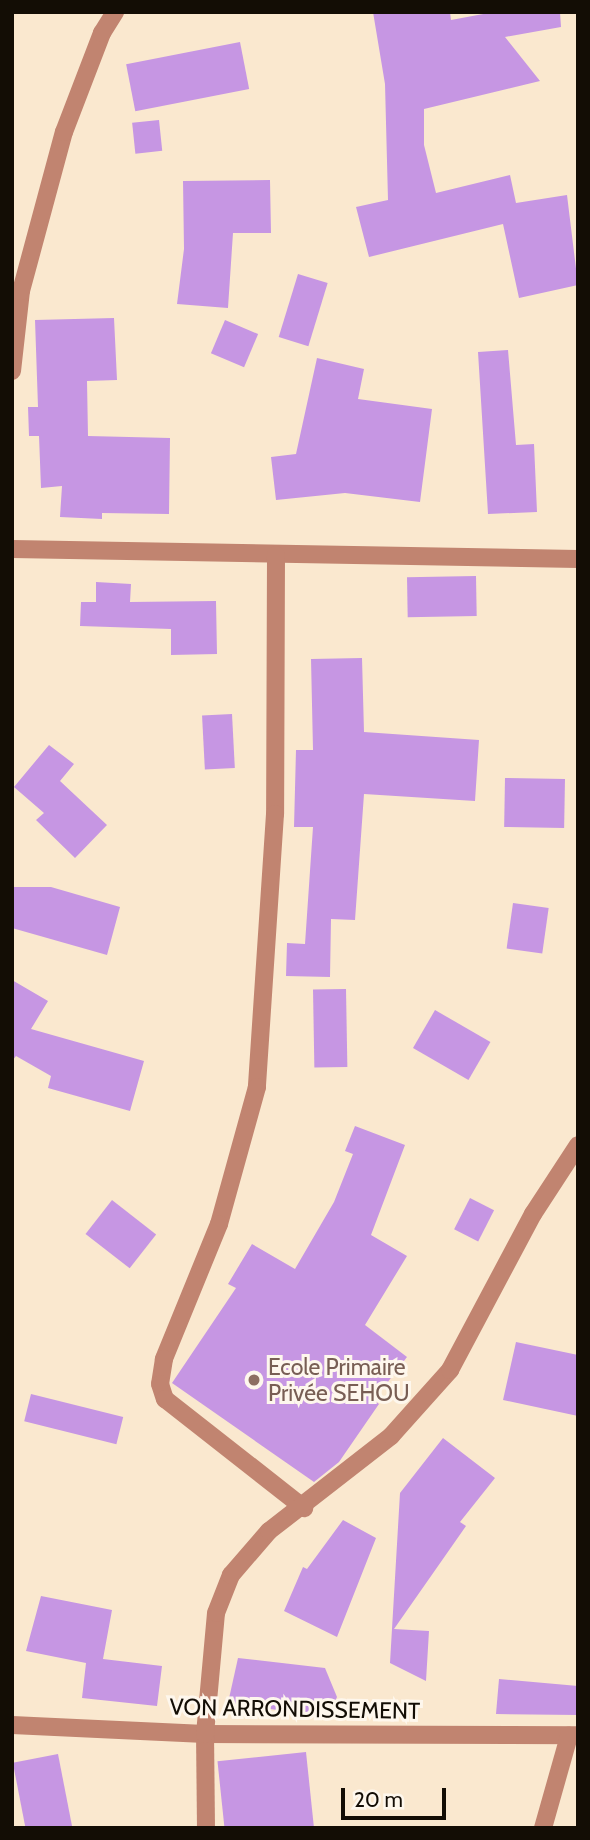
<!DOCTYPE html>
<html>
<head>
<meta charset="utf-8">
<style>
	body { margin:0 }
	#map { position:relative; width:590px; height:1840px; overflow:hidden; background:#fae8cf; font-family:Cabin,sans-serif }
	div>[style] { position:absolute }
	.building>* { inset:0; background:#c696e3; transform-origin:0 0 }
	.street>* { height:18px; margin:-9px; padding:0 9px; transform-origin:9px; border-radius:9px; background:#c18470 }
	.dots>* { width:19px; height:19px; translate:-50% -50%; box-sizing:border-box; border:4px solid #fef7ed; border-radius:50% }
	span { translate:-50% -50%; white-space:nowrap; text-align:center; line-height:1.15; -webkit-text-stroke:6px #fef7ed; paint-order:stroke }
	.education-label { font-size:23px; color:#785e54 }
	.left { translate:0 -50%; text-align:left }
	.street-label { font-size:23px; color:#130d05 }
	.frame { position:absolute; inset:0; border:14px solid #130d05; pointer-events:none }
	.scale { position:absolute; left:341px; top:1788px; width:105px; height:32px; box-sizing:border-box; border:4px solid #130d05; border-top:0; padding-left:9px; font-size:21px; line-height:24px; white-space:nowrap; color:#130d05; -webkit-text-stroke:5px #fef7ed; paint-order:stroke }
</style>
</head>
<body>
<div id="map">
	<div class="building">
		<i style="clip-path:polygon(373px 12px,450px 12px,451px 20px,494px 12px,560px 12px,561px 27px,505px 37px,540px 81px,424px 109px,424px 145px,436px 193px,510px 175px,516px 203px,567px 195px,578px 285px,519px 298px,503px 224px,369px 257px,356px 207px,388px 200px,385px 84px)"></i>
		<i style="left:240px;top:42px;width:48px;height:116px;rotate:79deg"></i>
		<i style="left:159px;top:120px;width:31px;height:27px;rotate:84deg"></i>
		<i style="clip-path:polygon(270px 180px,271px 233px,233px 233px,228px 308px,177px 304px,184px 249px,183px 181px)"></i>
		<i style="left:298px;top:274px;width:31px;height:66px;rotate:17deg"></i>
		<i style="clip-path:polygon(114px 318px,117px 380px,87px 381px,88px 436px,170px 438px,169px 514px,102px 513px,102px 519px,60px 517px,62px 486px,41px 488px,39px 436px,29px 436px,28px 407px,38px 407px,35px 320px)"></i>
		<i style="left:225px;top:320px;width:36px;height:36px;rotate:23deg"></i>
		<i style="clip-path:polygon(508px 350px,516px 445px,534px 444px,537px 512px,488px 514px,478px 352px)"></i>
		<i style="clip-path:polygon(317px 358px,364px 369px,358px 399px,432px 409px,420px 502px,345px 493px,276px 500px,271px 457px,296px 454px)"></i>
		<i style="left:476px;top:576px;width:40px;height:69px;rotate:89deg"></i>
		<i style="clip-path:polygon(96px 582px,131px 584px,130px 602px,216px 601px,217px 654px,171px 655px,171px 629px,80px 626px,81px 602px,96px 602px)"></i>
		<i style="clip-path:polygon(362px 658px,364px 732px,479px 740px,475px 801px,364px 794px,355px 920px,331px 919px,330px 977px,286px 976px,287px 943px,305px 944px,313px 827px,294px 827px,296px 750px,313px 750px,311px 659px)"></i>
		<i style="left:232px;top:714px;width:54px;height:30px;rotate:87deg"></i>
		<i style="clip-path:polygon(49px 745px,74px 764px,60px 781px,107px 825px,75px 858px,36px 820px,44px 813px,14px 787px)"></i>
		<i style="left:505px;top:778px;width:60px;height:49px;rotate:1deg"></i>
		<i style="clip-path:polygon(12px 887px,51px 887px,120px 907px,107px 955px,12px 928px)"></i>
		<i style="left:513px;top:903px;width:36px;height:46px;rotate:8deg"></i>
		<i style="clip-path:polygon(12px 980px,48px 1001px,31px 1029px,144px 1061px,130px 1111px,48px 1088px,51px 1076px,16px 1056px,12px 1061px)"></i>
		<i style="left:346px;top:989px;width:78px;height:33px;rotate:89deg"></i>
		<i style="left:435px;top:1010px;width:64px;height:44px;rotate:30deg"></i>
		<i style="clip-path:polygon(355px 1126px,405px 1145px,371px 1235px,407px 1256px,365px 1325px,407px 1357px,374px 1400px,379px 1404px,339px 1462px,314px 1482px,172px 1383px,236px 1288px,228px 1284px,252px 1244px,295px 1269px,334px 1202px,353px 1154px,345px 1151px)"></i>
		<i style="left:470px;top:1198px;width:27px;height:35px;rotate:27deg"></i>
		<i style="left:112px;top:1200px;width:56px;height:43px;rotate:38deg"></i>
		<i style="clip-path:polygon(516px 1342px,578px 1355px,578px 1416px,503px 1400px)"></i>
		<i style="left:31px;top:1394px;width:95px;height:28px;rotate:14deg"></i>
		<i style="clip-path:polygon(443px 1438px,495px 1478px,460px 1522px,466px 1526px,394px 1629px,429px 1631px,426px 1681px,390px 1663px,400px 1493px)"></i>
		<i style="clip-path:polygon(343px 1520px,376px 1538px,337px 1637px,284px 1611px,303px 1567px,307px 1569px)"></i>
		<i style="clip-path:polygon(41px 1596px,112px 1610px,103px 1659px,162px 1666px,157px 1706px,82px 1698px,86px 1663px,26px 1651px)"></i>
		<i style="clip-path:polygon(238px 1658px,325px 1668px,337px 1697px,328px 1717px,228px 1703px)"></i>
		<i style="clip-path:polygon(499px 1679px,578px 1686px,578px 1715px,496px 1714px)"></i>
		<i style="left:306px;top:1752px;width:76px;height:89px;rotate:84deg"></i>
		<i style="left:58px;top:1754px;width:75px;height:46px;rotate:79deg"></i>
	</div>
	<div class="street">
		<i style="left:12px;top:371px;width:81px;rotate:-83.6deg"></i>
		<i style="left:21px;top:291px;width:165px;rotate:-74.9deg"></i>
		<i style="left:64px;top:132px;width:106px;rotate:-69deg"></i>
		<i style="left:102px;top:33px;width:25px;rotate:-58deg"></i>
		<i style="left:12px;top:549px;width:566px;rotate:1.01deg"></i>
		<i style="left:276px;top:555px;width:259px;rotate:90.2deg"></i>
		<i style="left:275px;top:814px;width:274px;rotate:93.8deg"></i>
		<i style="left:257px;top:1087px;width:142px;rotate:105.5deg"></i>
		<i style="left:219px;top:1224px;width:146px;rotate:112.2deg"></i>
		<i style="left:164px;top:1359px;width:25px;rotate:99deg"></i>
		<i style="left:160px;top:1384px;width:16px;rotate:72deg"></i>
		<i style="left:165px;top:1399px;width:177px;rotate:38.1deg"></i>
		<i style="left:12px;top:1725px;width:193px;rotate:2.7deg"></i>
		<i style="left:205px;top:1734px;width:373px;rotate:0.2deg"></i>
		<i style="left:206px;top:1828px;width:94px;rotate:-90.6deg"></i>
		<i style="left:205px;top:1734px;width:121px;rotate:-84.8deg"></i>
		<i style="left:216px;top:1613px;width:41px;rotate:-68.5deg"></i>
		<i style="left:231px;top:1575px;width:58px;rotate:-49.2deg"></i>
		<i style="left:269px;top:1531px;width:155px;rotate:-37.9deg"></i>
		<i style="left:391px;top:1436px;width:89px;rotate:-48.2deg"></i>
		<i style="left:450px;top:1370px;width:177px;rotate:-62deg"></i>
		<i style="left:533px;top:1214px;width:82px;rotate:-56.9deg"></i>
		<i style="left:543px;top:1828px;width:96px;rotate:-74.2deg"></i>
	</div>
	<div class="dots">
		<i style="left:254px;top:1380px;background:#8d6e63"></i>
	</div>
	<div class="education-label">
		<span class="left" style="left:268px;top:1380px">Ecole Primaire<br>Privée SEHOU</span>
	</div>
	<div class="street-label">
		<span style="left:295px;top:1709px;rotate:1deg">VON ARRONDISSEMENT</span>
	</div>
	<div class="frame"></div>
	<div class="scale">20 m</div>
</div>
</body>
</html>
